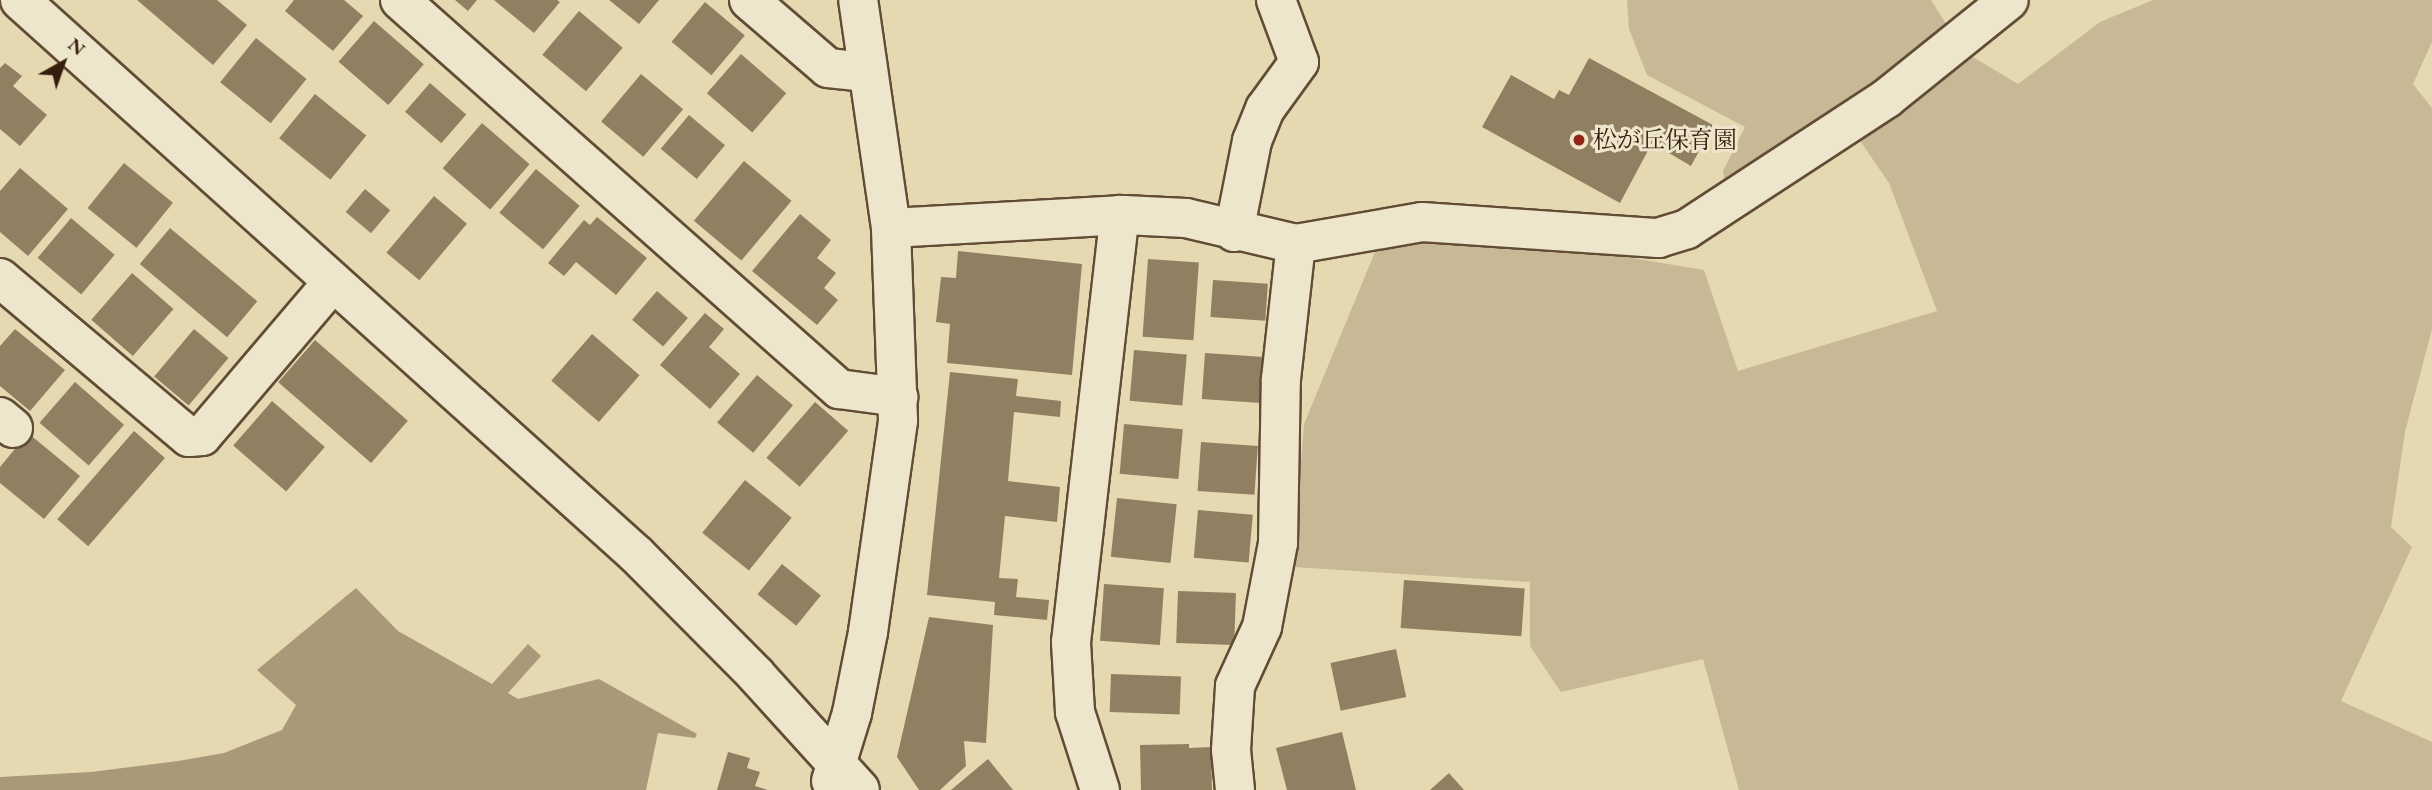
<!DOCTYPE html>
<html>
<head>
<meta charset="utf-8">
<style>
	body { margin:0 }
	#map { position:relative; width:2432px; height:790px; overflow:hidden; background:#e5d9b1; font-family:"EB Garamond","Noto Serif JP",serif }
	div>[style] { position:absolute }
	.green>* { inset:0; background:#c7b995 }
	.water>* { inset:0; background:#aa9979 }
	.building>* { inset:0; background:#917f62; transform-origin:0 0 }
	.roads { filter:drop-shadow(2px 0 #624c36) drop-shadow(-2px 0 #624c36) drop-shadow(0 2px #624c36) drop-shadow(0 -2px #624c36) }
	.minor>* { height:38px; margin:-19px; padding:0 19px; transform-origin:19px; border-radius:19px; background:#eee6cc }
	.dots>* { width:19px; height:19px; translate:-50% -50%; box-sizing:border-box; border:4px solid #eee6cc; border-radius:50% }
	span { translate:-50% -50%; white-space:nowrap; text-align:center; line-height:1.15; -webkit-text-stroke:6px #eee6cc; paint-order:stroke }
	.poi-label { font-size:24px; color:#361d0d }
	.left { translate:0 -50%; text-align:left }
	.north { position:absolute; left:28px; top:28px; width:70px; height:70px; -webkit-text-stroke:5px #eee6cc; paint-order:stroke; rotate:40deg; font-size:19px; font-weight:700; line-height:28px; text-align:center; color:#361d0d }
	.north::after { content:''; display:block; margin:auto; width:24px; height:32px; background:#361d0d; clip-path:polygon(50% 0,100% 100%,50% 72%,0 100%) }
</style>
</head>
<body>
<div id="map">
	<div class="green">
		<i style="clip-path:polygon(1627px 0,1931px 0,1963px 51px,2018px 84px,2100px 22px,2153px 0,2432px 0,2432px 42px,2413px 84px,2432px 108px,2432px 329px,2405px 432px,2391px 527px,2412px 547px,2341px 701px,2432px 742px,2432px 790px,1739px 790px,1703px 659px,1561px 692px,1530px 646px,1530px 582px,1293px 567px,1304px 424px,1382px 235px,1536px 242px,1704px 270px,1738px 371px,1937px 311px,1889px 183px,1843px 116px,1726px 191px,1723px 171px,1745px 127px,1647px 75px,1629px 29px)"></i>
	</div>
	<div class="water">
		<i style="clip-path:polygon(356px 588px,398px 631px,492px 684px,528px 644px,541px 656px,508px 693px,518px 699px,599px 679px,697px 734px,695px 738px,658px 733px,646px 790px,0 790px,0 777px,91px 772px,178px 761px,224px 753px,282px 730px,296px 705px,257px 670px)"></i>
	</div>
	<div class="building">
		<i style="clip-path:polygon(137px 0,217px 0,247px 25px,213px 65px)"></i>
		<i style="clip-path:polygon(294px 0,344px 0,363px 16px,333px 51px,285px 11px)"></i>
		<i style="clip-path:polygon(455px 0,477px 0,468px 11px)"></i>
		<i style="clip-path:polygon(494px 0,557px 0,560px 2px,534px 33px)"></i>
		<i style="clip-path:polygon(609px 0,659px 0,639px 24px)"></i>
		<i style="left:705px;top:2px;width:52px;height:52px;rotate:40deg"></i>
		<i style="left:579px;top:11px;width:57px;height:57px;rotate:40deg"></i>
		<i style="left:374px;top:21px;width:66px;height:54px;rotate:41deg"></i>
		<i style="left:256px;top:38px;width:65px;height:57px;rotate:39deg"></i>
		<i style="left:741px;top:54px;width:60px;height:52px;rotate:41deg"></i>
		<i style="clip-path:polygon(1589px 58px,1713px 125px,1691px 166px,1652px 143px,1620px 203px,1482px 127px,1511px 75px,1554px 99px,1559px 90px,1569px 95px)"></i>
		<i style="clip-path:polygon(5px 63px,22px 76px,13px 86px,47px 115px,20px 146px,0 129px,0 68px)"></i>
		<i style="left:641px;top:74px;width:55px;height:62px;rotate:40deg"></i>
		<i style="left:430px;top:83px;width:48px;height:38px;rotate:41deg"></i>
		<i style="left:315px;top:94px;width:66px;height:57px;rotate:39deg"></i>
		<i style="left:689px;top:115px;width:47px;height:44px;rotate:40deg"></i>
		<i style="left:482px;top:123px;width:63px;height:60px;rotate:41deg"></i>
		<i style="left:744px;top:161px;width:62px;height:78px;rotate:40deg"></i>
		<i style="left:124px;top:163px;width:63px;height:58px;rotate:39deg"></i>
		<i style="clip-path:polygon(20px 168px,68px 209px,28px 256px,0 232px,0 191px)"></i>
		<i style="left:536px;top:169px;width:57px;height:57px;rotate:40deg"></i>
		<i style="left:365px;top:189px;width:33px;height:30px;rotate:40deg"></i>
		<i style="left:434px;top:196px;width:43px;height:74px;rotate:40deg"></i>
		<i style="clip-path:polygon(800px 214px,831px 240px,817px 258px,836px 273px,824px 288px,838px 300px,817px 325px,752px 271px)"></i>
		<i style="clip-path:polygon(597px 217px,647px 258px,616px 295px,576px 262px,564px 276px,548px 263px,584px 220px,590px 225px)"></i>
		<i style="left:71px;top:218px;width:57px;height:52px;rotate:40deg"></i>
		<i style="left:170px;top:228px;width:114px;height:47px;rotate:40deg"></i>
		<i style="clip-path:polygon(958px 251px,1082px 264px,1072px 375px,947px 363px,950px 324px,936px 322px,941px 277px,956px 278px)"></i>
		<i style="left:1148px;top:259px;width:51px;height:78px;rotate:4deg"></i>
		<i style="left:132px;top:273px;width:55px;height:62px;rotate:41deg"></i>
		<i style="left:1213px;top:280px;width:55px;height:37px;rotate:4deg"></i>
		<i style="left:657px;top:291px;width:41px;height:38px;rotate:41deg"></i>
		<i style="clip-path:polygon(705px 313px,724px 329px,709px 347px,740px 374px,710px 409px,660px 365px)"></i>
		<i style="clip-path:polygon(15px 329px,65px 370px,30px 411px,0 386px,0 346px)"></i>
		<i style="left:194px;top:329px;width:45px;height:62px;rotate:40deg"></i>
		<i style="left:592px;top:334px;width:63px;height:62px;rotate:41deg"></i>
		<i style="left:315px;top:340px;width:123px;height:56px;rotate:41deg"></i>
		<i style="left:1134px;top:350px;width:53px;height:51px;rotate:5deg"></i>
		<i style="left:1205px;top:353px;width:59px;height:46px;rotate:4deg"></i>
		<i style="clip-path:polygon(950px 372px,1018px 379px,1016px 396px,1061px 401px,1060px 417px,1014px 412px,1008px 481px,1060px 487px,1057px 522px,1005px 516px,999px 578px,1018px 579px,1016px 597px,1049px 600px,1047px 620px,994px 615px,995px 602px,927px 595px)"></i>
		<i style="left:757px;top:375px;width:47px;height:62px;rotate:40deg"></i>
		<i style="left:75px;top:382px;width:65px;height:54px;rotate:41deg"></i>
		<i style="left:272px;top:401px;width:70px;height:59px;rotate:41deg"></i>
		<i style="left:815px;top:402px;width:44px;height:74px;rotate:41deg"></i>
		<i style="left:1124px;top:424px;width:59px;height:50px;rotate:5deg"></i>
		<i style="left:134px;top:431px;width:41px;height:117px;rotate:41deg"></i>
		<i style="clip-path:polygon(28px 433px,80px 476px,44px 519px,0 483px,0 467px)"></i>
		<i style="left:1201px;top:442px;width:57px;height:49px;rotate:4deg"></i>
		<i style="left:745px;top:480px;width:60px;height:68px;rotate:39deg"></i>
		<i style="left:1117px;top:498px;width:60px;height:59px;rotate:6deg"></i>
		<i style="left:1198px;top:510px;width:55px;height:48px;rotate:5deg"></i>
		<i style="left:782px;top:564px;width:50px;height:39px;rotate:39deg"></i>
		<i style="left:1404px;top:580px;width:121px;height:48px;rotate:4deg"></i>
		<i style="left:1104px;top:584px;width:60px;height:57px;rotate:4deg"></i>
		<i style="left:1178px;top:591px;width:58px;height:52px;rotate:2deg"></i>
		<i style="clip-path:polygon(929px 617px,993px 625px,986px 743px,964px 741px,966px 766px,940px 790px,919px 790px,897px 757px)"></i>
		<i style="left:1396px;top:649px;width:49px;height:67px;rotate:78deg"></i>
		<i style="left:1111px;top:674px;width:70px;height:38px;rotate:2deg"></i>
		<i style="clip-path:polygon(1342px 732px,1356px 790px,1287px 790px,1276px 748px)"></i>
		<i style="clip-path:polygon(1189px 744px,1189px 748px,1211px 747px,1212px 790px,1141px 790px,1140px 745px)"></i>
		<i style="clip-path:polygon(728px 752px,750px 758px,747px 768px,760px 772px,755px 786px,768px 790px,717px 790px)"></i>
		<i style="clip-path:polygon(988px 759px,1013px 790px,951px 790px)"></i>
		<i style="clip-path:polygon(1449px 773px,1464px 790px,1430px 790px)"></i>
	</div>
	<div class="roads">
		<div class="minor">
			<i style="left:20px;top:0;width:830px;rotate:41.97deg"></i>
			<i style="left:637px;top:555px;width:168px;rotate:45.2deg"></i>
			<i style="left:755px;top:674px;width:156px;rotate:47.8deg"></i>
			<i style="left:400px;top:0;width:587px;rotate:41.54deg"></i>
			<i style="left:839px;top:389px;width:60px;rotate:7.7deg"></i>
			<i style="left:749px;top:0;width:104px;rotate:40.7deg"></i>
			<i style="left:828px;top:68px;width:39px;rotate:6deg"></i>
			<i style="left:891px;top:228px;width:233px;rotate:-3.2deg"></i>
			<i style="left:1124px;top:215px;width:62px;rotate:2.8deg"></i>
			<i style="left:1186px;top:218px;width:113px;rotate:13.3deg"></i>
			<i style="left:1296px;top:244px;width:128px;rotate:-9.9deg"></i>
			<i style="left:1422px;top:222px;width:237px;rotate:3.9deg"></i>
			<i style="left:1658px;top:238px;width:30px;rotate:-17deg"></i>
			<i style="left:1687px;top:229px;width:239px;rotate:-33.2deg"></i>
			<i style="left:1887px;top:98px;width:156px;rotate:-38.8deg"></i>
			<i style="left:1234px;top:232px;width:93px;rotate:-78.8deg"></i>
			<i style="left:1252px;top:141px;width:35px;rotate:-68deg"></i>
			<i style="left:1265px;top:109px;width:58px;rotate:-54.1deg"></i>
			<i style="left:1299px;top:62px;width:66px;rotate:-110.4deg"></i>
			<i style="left:0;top:278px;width:247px;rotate:40.1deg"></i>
			<i style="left:189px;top:437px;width:13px;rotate:-4deg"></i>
			<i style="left:202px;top:436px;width:202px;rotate:-49.6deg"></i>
			<i style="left:0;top:417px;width:17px;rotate:40deg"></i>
			<i style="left:831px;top:781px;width:71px;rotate:-72.8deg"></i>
			<i style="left:852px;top:713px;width:83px;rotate:-78.8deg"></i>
			<i style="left:868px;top:632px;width:214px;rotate:-81.9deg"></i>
			<i style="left:898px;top:420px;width:192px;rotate:-92.1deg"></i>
			<i style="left:891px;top:228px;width:230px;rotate:-98.2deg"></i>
			<i style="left:1100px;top:790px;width:82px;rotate:-107.8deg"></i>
			<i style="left:1075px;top:712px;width:70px;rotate:-93.3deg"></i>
			<i style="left:1071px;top:642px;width:430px;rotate:-83.5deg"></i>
			<i style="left:1235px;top:790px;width:40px;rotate:-95.7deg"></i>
			<i style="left:1231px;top:750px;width:64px;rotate:-86.4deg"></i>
			<i style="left:1235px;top:686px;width:65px;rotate:-65.4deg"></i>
			<i style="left:1262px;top:627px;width:86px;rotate:-79.2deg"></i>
			<i style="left:1278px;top:543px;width:164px;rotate:-89deg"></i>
			<i style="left:1281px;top:379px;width:136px;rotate:-83.7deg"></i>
		</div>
	</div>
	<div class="dots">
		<i style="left:1579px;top:140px;background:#8f2418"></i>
	</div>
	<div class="poi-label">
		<span class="left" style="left:1593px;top:140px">松が丘保育園</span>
	</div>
	<div class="north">N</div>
</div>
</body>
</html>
